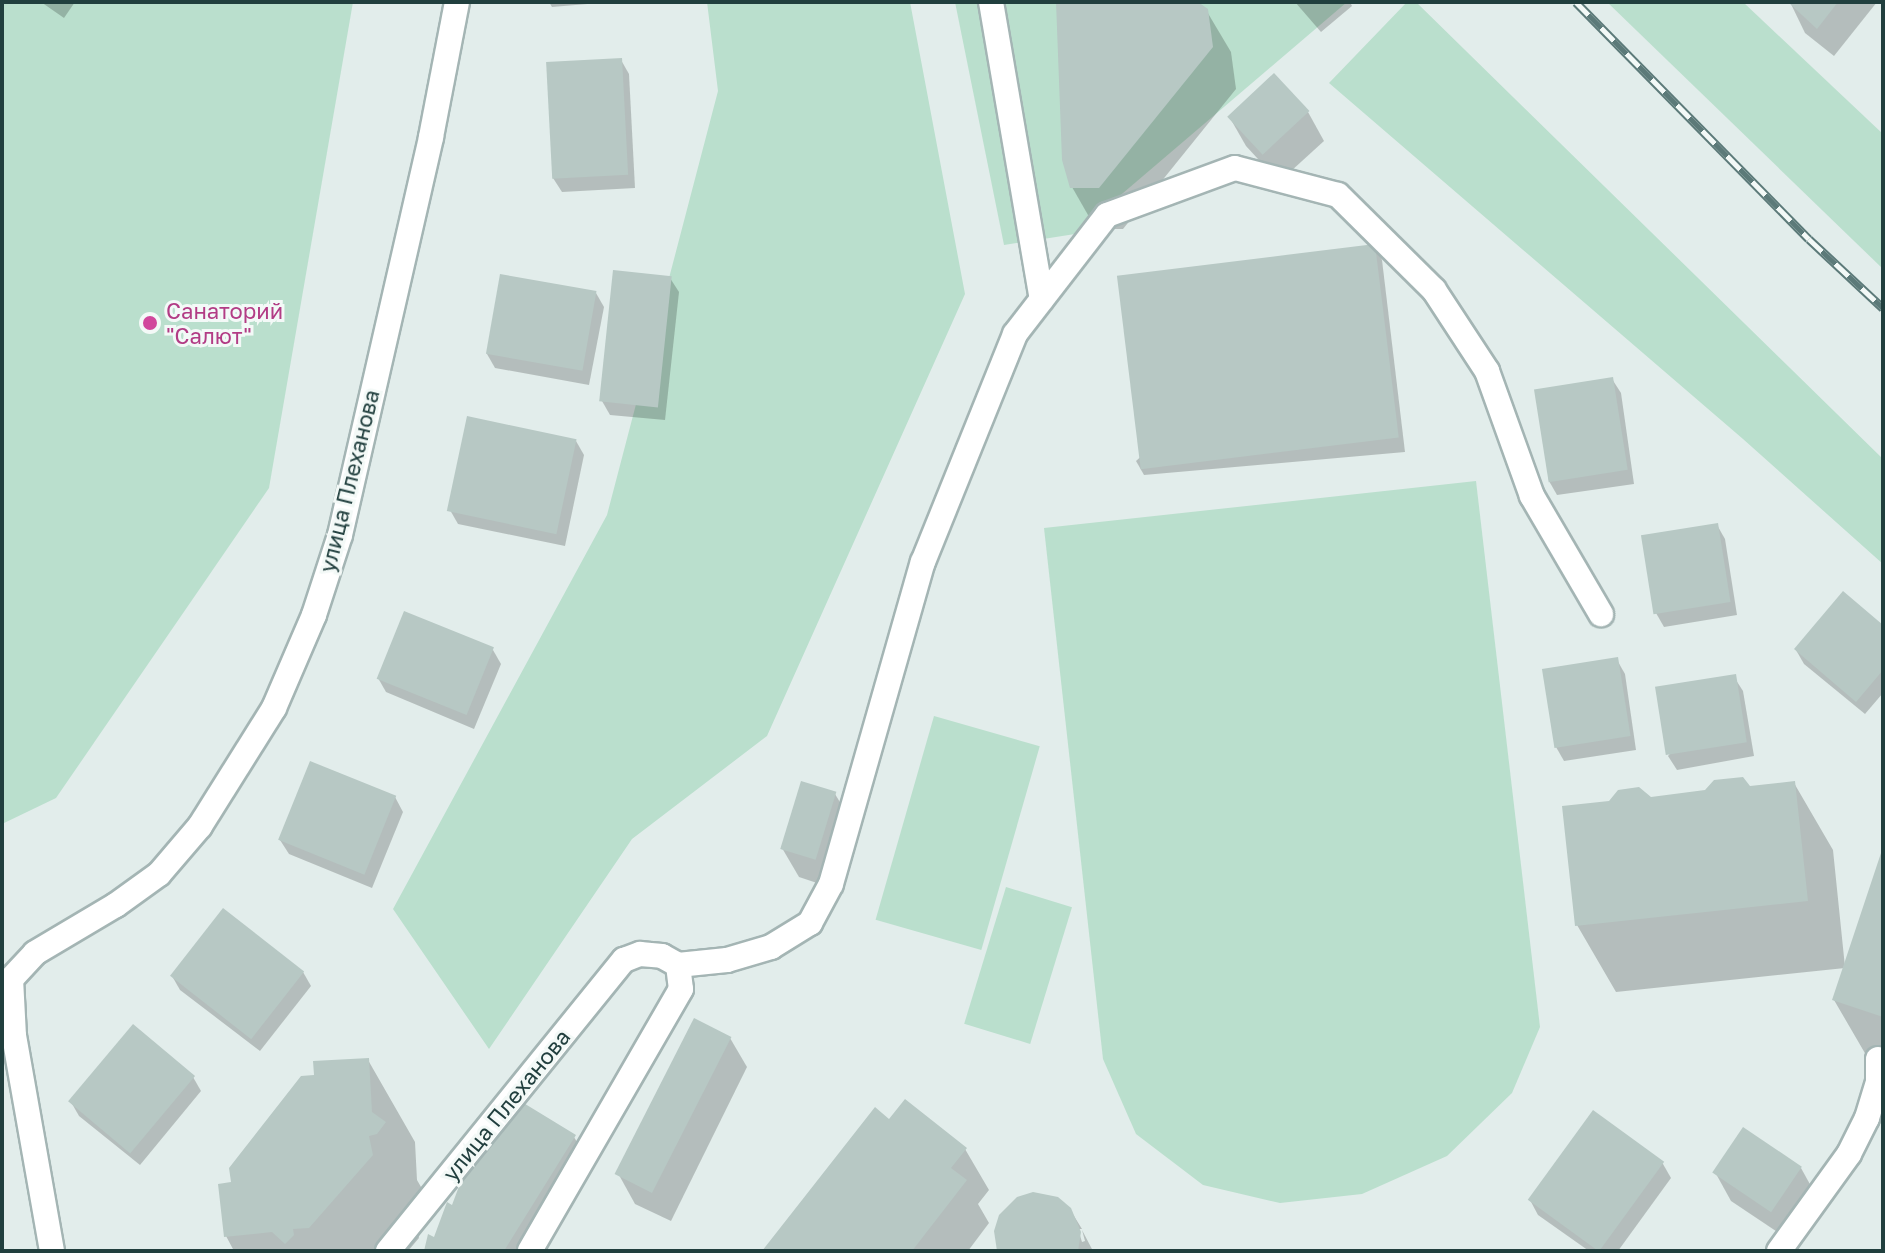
<!DOCTYPE html>
<html>
<head>
<meta charset="utf-8">
<style>
	body { margin:0 }
	#map { position:relative; width:1885px; height:1253px; overflow:hidden; background:#e2edeb; font-family:"Golos Text",sans-serif }
	div>[style] { position:absolute }
	.green>* { inset:0; background:#badfcd; transform-origin:0 0 }
	.shadow>* { inset:0; background:#0003 }
	.building>* { inset:0; background:#b7c8c4; transform-origin:0 0 }
	.roads { filter:drop-shadow(2px 0 #a4b5b4) drop-shadow(-2px 0 #a4b5b4) drop-shadow(0 2px #a4b5b4) drop-shadow(0 -2px #a4b5b4) }
	.minor>* { height:24px; margin:-12px; padding:0 12px; transform-origin:12px; border-radius:12px; background:#fff }
	.rail>* { height:9px; margin-top:-4.5px; transform-origin:0; background:repeating-linear-gradient(90deg,#f3f9f7 0 18px,#5c7a79 0 36px); box-sizing:border-box; border-block:2px solid #5c7a79 }
	.dots>* { width:22px; height:22px; translate:-50% -50%; box-sizing:border-box; border:4px solid #f3f9f7; border-radius:50% }
	span { translate:-50% -50%; white-space:nowrap; text-align:center; line-height:1.15; -webkit-text-stroke:6px #f3f9f7; paint-order:stroke }
	.hotel-label { font-size:22px; color:#b23c85 }
	.left { translate:0 -50%; text-align:left }
	.street-label { font-size:22px; color:#213f3e }
	.frame { position:absolute; inset:0; border:4px solid #213f3e; pointer-events:none }
</style>
</head>
<body>
<div id="map">
	<div class="green">
		<i style="clip-path:polygon(2px 2px,353px 2px,269px 488px,56px 798px,2px 824px)"></i>
		<i style="clip-path:polygon(707px 2px,910px 2px,965px 294px,767px 736px,632px 839px,489px 1049px,393px 909px,607px 515px,718px 91px)"></i>
		<i style="clip-path:polygon(955px 2px,1347px 2px,1075px 234px,1004px 245px)"></i>
		<i style="clip-path:polygon(1407px 2px,1416px 2px,1883px 459px,1883px 564px,1743px 439px,1329px 83px)"></i>
		<i style="clip-path:polygon(1607px 2px,1743px 2px,1883px 134px,1883px 269px)"></i>
		<i style="clip-path:polygon(1476px 481px,1540px 1027px,1512px 1093px,1447px 1156px,1362px 1194px,1280px 1203px,1203px 1185px,1136px 1134px,1103px 1059px,1044px 528px)"></i>
		<i style="left:934px;top:716px;width:110px;height:212px;rotate:16deg"></i>
		<i style="left:1006px;top:887px;width:69px;height:143px;rotate:17deg"></i>
	</div>
	<div class="shadow">
		<i style="clip-path:polygon(41px 2px,75px 2px,64px 18px)"></i>
		<i style="clip-path:polygon(549px 2px,611px 2px,552px 7px)"></i>
		<i style="clip-path:polygon(1058px 2px,1195px 2px,1206px 10px,1231px 52px,1236px 89px,1123px 229px,1096px 229px,1072px 187px)"></i>
		<i style="clip-path:polygon(1295px 2px,1350px 2px,1352px 6px,1321px 32px)"></i>
		<i style="clip-path:polygon(1790px 2px,1877px 2px,1834px 56px,1805px 33px)"></i>
		<i style="clip-path:polygon(621px 60px,629px 74px,635px 188px,562px 192px,553px 178px)"></i>
		<i style="clip-path:polygon(1274px 76px,1308px 112px,1324px 141px,1279px 182px,1246px 146px,1230px 118px)"></i>
		<i style="clip-path:polygon(1374px 246px,1382px 260px,1405px 452px,1144px 475px,1136px 461px)"></i>
		<i style="clip-path:polygon(670px 278px,679px 292px,665px 420px,610px 415px,602px 401px)"></i>
		<i style="clip-path:polygon(596px 293px,604px 307px,589px 385px,495px 368px,487px 354px)"></i>
		<i style="clip-path:polygon(1612px 379px,1621px 393px,1634px 484px,1557px 495px,1549px 481px,1536px 390px)"></i>
		<i style="clip-path:polygon(576px 441px,584px 455px,565px 546px,458px 524px,450px 510px)"></i>
		<i style="clip-path:polygon(1717px 525px,1725px 539px,1737px 615px,1664px 627px,1656px 613px)"></i>
		<i style="clip-path:polygon(1883px 627px,1883px 693px,1865px 714px,1804px 664px,1796px 650px)"></i>
		<i style="clip-path:polygon(493px 650px,501px 664px,474px 729px,386px 692px,378px 678px)"></i>
		<i style="clip-path:polygon(1617px 660px,1625px 674px,1636px 750px,1564px 761px,1556px 747px)"></i>
		<i style="clip-path:polygon(1734px 677px,1743px 691px,1754px 756px,1677px 770px,1668px 756px)"></i>
		<i style="clip-path:polygon(1794px 783px,1833px 850px,1845px 967px,1883px 855px,1883px 1070px,1873px 1067px,1834px 1000px,1845px 968px,1616px 992px,1577px 925px,1650px 799px)"></i>
		<i style="clip-path:polygon(835px 794px,852px 822px,832px 888px,799px 877px,782px 848px)"></i>
		<i style="clip-path:polygon(395px 797px,403px 812px,372px 888px,289px 854px,280px 840px)"></i>
		<i style="clip-path:polygon(303px 972px,311px 986px,260px 1051px,180px 990px,172px 976px)"></i>
		<i style="clip-path:polygon(730px 1038px,747px 1067px,671px 1221px,635px 1204px,619px 1175px)"></i>
		<i style="clip-path:polygon(368px 1060px,415px 1142px,417px 1180px,432px 1206px,415px 1218px,419px 1238px,408px 1251px,234px 1251px,226px 1236px,234px 1184px,316px 1077px)"></i>
		<i style="clip-path:polygon(193px 1077px,201px 1091px,140px 1165px,79px 1116px,71px 1102px)"></i>
		<i style="clip-path:polygon(1593px 1113px,1663px 1164px,1671px 1178px,1618px 1251px,1589px 1251px,1538px 1215px,1530px 1200px)"></i>
		<i style="clip-path:polygon(890px 1121px,965px 1149px,989px 1190px,978px 1204px,989px 1223px,968px 1251px,765px 1251px)"></i>
		<i style="clip-path:polygon(574px 1137px,591px 1166px,538px 1251px,426px 1251px,453px 1208px)"></i>
		<i style="clip-path:polygon(1801px 1168px,1817px 1197px,1788px 1239px,1731px 1201px,1715px 1172px)"></i>
		<i style="clip-path:polygon(1074px 1216px,1082px 1229px,1078px 1229px,1082px 1242px,1085px 1241px,1082px 1230px,1093px 1251px,999px 1251px)"></i>
	</div>
	<div class="building">
		<i style="clip-path:polygon(1056px 2px,1198px 2px,1208px 9px,1213px 47px,1099px 188px,1070px 188px,1062px 160px)"></i>
		<i style="clip-path:polygon(1788px 2px,1838px 2px,1817px 29px)"></i>
		<i style="left:622px;top:58px;width:117px;height:76px;rotate:87deg"></i>
		<i style="left:1274px;top:73px;width:52px;height:64px;rotate:47deg"></i>
		<i style="left:1375px;top:244px;width:195px;height:260px;rotate:83deg"></i>
		<i style="left:613px;top:270px;width:59px;height:132px;rotate:6deg"></i>
		<i style="left:500px;top:274px;width:98px;height:81px;rotate:10deg"></i>
		<i style="left:1613px;top:377px;width:94px;height:80px;rotate:81deg"></i>
		<i style="left:467px;top:416px;width:112px;height:97px;rotate:12deg"></i>
		<i style="left:1718px;top:523px;width:80px;height:78px;rotate:81deg"></i>
		<i style="clip-path:polygon(1843px 591px,1883px 625px,1883px 670px,1856px 702px,1794px 649px)"></i>
		<i style="left:404px;top:611px;width:97px;height:73px;rotate:22deg"></i>
		<i style="left:1618px;top:657px;width:80px;height:77px;rotate:81deg"></i>
		<i style="left:1736px;top:674px;width:69px;height:82px;rotate:81deg"></i>
		<i style="left:310px;top:761px;width:93px;height:85px;rotate:22deg"></i>
		<i style="clip-path:polygon(1743px 777px,1750px 786px,1795px 781px,1808px 901px,1575px 926px,1562px 806px,1609px 801px,1618px 790px,1639px 787px,1651px 797px,1705px 790px,1714px 780px)"></i>
		<i style="left:801px;top:781px;width:37px;height:71px;rotate:17deg"></i>
		<i style="clip-path:polygon(1882px 850px,1883px 850px,1883px 1017px,1832px 1000px)"></i>
		<i style="left:223px;top:908px;width:103px;height:86px;rotate:38deg"></i>
		<i style="left:694px;top:1018px;width:42px;height:175px;rotate:27deg"></i>
		<i style="left:133px;top:1024px;width:81px;height:101px;rotate:40deg"></i>
		<i style="clip-path:polygon(369px 1058px,372px 1112px,386px 1122px,377px 1134px,369px 1136px,373px 1155px,309px 1228px,293px 1229px,294px 1235px,285px 1244px,272px 1232px,224px 1237px,218px 1184px,231px 1182px,229px 1168px,301px 1076px,314px 1075px,313px 1061px)"></i>
		<i style="clip-path:polygon(517px 1099px,576px 1135px,504px 1251px,424px 1251px,428px 1234px,434px 1237px,447px 1202px,452px 1205px,467px 1165px)"></i>
		<i style="clip-path:polygon(905px 1099px,967px 1148px,951px 1168px,967px 1180px,912px 1251px,762px 1251px,875px 1107px,889px 1119px)"></i>
		<i style="left:1593px;top:1110px;width:88px;height:111px;rotate:36deg"></i>
		<i style="left:1743px;top:1127px;width:71px;height:55px;rotate:34deg"></i>
		<i style="clip-path:polygon(1033px 1192px,1058px 1197px,1071px 1208px,1081px 1232px,1078px 1251px,997px 1251px,994px 1231px,999px 1215px,1017px 1197px)"></i>
	</div>
	<div class="roads">
		<div class="minor">
			<i style="left:991px;top:2px;width:301px;rotate:80.3deg"></i>
			<i style="left:678px;top:965px;width:49px;rotate:-5.8deg"></i>
			<i style="left:727px;top:960px;width:46px;rotate:-16.5deg"></i>
			<i style="left:771px;top:947px;width:46px;rotate:-31.6deg"></i>
			<i style="left:810px;top:923px;width:44px;rotate:-61.7deg"></i>
			<i style="left:831px;top:884px;width:335px;rotate:-74.1deg"></i>
			<i style="left:923px;top:562px;width:246px;rotate:-68deg"></i>
			<i style="left:1015px;top:334px;width:150px;rotate:-52.3deg"></i>
			<i style="left:1107px;top:215px;width:136px;rotate:-20.2deg"></i>
			<i style="left:1235px;top:168px;width:106px;rotate:14.7deg"></i>
			<i style="left:1338px;top:195px;width:135px;rotate:44.7deg"></i>
			<i style="left:1434px;top:290px;width:97px;rotate:56.8deg"></i>
			<i style="left:1487px;top:371px;width:133px;rotate:70.2deg"></i>
			<i style="left:1532px;top:496px;width:137px;rotate:59.7deg"></i>
			<i style="left:52px;top:1251px;width:218px;rotate:-100deg"></i>
			<i style="left:14px;top:1036px;width:57px;rotate:-93deg"></i>
			<i style="left:11px;top:979px;width:35px;rotate:-47deg"></i>
			<i style="left:35px;top:953px;width:94px;rotate:-30.7deg"></i>
			<i style="left:116px;top:905px;width:53px;rotate:-35.8deg"></i>
			<i style="left:159px;top:874px;width:63px;rotate:-49.5deg"></i>
			<i style="left:200px;top:826px;width:139px;rotate:-57.9deg"></i>
			<i style="left:274px;top:708px;width:101px;rotate:-66.7deg"></i>
			<i style="left:314px;top:615px;width:84px;rotate:-72deg"></i>
			<i style="left:340px;top:535px;width:408px;rotate:-77.1deg"></i>
			<i style="left:431px;top:137px;width:137px;rotate:-79.1deg"></i>
			<i style="left:388px;top:1251px;width:375px;rotate:-51deg"></i>
			<i style="left:624px;top:960px;width:17px;rotate:-21deg"></i>
			<i style="left:640px;top:954px;width:22px;rotate:5deg"></i>
			<i style="left:662px;top:956px;width:18px;rotate:29deg"></i>
			<i style="left:678px;top:965px;width:24px;rotate:83deg"></i>
			<i style="left:681px;top:989px;width:302px;rotate:120deg"></i>
			<i style="left:1779px;top:1251px;width:120px;rotate:-54.2deg"></i>
			<i style="left:1849px;top:1154px;width:40px;rotate:-63.4deg"></i>
			<i style="left:1867px;top:1118px;width:37px;rotate:-73deg"></i>
			<i style="left:1878px;top:1083px;width:24px;rotate:-90deg"></i>
		</div>
	</div>
	<div class="rail">
		<i style="left:1576px;top:2px;width:332px;rotate:45.5deg"></i>
		<i style="left:1809px;top:239px;width:101px;rotate:43deg"></i>
	</div>
	<div class="dots">
		<i style="left:150px;top:323px;background:#d1479c"></i>
	</div>
	<div class="hotel-label">
		<span class="left" style="left:166px;top:323px">Санаторий<br>"Салют"</span>
	</div>
	<div class="street-label">
		<span style="left:349px;top:481px;rotate:-76deg">улица Плеханова</span>
		<span style="left:506px;top:1105px;rotate:-51deg">улица Плеханова</span>
	</div>
	<div class="frame"></div>
</div>
</body>
</html>
